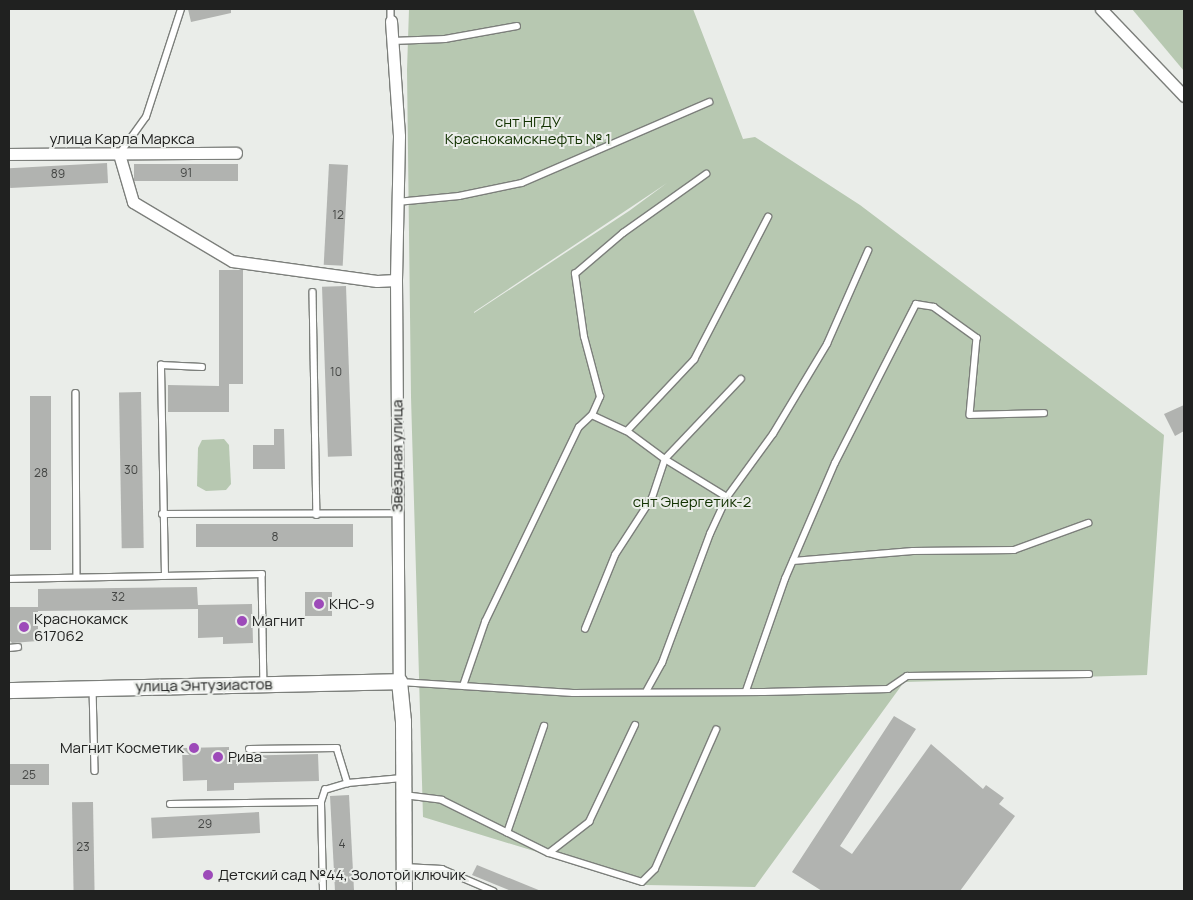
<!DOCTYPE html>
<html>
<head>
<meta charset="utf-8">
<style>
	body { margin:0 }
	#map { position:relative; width:1193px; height:900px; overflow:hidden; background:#eaede9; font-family:Manrope,sans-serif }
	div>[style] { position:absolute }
	.green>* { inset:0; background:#b7c8b1 }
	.building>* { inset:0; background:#b1b3b0; transform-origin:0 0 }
	.roads { filter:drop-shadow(1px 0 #7c7f7b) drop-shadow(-1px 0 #7c7f7b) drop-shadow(0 1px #7c7f7b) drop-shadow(0 -1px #7c7f7b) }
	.lane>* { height:5.5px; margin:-2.75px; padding:0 2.75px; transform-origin:2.75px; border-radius:2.75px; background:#fff }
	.street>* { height:11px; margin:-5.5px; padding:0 5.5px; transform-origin:5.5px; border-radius:5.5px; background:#fff }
	.secondary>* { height:15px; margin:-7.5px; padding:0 7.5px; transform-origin:7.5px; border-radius:7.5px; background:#fff }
	.dots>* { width:14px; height:14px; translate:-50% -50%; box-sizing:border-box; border:2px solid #eaede9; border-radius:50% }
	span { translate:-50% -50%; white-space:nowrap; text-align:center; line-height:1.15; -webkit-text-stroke:4px #eaede9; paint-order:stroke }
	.number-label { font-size:12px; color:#444644 }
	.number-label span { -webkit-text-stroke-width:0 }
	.park-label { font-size:15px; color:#123201 }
	.street-label { font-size:15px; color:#202120 }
	.poi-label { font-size:15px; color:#202120 }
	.left { translate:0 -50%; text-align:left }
	.right { translate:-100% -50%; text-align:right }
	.frame { position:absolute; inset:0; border:10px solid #202120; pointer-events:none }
</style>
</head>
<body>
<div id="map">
	<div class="green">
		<i style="clip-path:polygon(evenodd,409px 9px,693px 9px,743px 139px,755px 137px,860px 205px,1164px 435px,1147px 675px,904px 682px,755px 887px,645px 885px,423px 817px,411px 397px,407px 70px,409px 9px,667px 183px,629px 211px,474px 313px,474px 312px,667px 183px)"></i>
		<i style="clip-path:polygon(1132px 9px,1184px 9px,1184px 71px)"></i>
		<i style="clip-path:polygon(224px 439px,229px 445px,231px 484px,226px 490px,206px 491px,197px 486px,198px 448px,202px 440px)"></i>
	</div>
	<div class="building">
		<i style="clip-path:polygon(188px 9px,231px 9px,231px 13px,191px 22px)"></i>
		<i style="left:107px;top:163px;width:20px;height:98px;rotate:87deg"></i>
		<i style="left:134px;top:164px;width:104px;height:17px"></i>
		<i style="left:329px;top:164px;width:19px;height:101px;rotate:3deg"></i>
		<i style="clip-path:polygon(219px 270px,243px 270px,243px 384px,229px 384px,229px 412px,168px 412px,168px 385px,219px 386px)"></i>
		<i style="left:346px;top:286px;width:170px;height:24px;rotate:88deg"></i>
		<i style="left:141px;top:392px;width:156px;height:22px;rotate:89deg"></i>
		<i style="left:30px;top:396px;width:21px;height:154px"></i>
		<i style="clip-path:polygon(1184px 405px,1184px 431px,1175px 436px,1164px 414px)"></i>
		<i style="clip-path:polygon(274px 429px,284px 429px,285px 469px,253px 469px,253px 445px,274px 445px)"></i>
		<i style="left:353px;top:524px;width:23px;height:157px;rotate:90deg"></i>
		<i style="clip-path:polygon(197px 587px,198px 605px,252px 604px,253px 643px,223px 644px,223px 637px,198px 638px,198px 609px,38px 611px,38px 589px)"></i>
		<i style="left:305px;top:592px;width:27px;height:24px"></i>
		<i style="clip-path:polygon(9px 607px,38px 607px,38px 641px,12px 643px,9px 640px)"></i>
		<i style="clip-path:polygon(894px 716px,916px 729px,840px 846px,852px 854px,931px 744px,983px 789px,986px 785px,1004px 798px,999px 804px,1015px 816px,960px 891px,822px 891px,792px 872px)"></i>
		<i style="clip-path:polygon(229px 747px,229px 756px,318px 754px,319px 781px,234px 783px,234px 790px,207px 791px,207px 780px,183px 781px,182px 748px)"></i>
		<i style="left:49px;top:764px;width:21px;height:40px;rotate:90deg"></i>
		<i style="left:349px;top:795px;width:96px;height:19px;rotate:87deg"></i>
		<i style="left:93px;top:802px;width:89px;height:21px;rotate:89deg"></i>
		<i style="left:259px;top:812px;width:21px;height:108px;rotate:87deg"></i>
		<i style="clip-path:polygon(477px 865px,541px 891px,511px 891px,472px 875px)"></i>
	</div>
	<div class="roads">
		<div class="lane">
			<i style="left:391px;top:9px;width:12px;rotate:90deg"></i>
			<i style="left:392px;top:41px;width:53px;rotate:-2.2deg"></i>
			<i style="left:445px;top:39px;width:73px;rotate:-10.2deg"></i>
			<i style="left:120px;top:153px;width:44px;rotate:-54.2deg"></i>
			<i style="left:146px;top:117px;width:114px;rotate:-72deg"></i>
			<i style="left:397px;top:202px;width:62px;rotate:-5.5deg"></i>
			<i style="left:459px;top:196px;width:64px;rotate:-11.7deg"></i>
			<i style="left:522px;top:183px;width:204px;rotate:-23.4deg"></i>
			<i style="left:313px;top:292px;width:223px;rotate:89deg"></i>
			<i style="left:76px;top:393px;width:184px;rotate:89.7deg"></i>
			<i style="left:592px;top:415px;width:38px;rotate:25deg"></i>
			<i style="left:627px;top:431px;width:47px;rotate:36.4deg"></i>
			<i style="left:665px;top:459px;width:73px;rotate:31.5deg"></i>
			<i style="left:727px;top:497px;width:78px;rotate:-53.9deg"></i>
			<i style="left:773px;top:434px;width:105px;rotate:-59deg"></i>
			<i style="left:827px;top:344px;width:102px;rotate:-66.2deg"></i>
			<i style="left:627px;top:431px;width:98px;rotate:-46.7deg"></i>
			<i style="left:694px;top:360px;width:161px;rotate:-62.6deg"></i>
			<i style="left:162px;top:514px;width:235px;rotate:-0.2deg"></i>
			<i style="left:793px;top:561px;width:120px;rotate:-4.8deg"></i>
			<i style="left:913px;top:551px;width:101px;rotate:-0.6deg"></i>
			<i style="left:1014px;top:550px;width:79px;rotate:-20deg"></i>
			<i style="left:165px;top:576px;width:211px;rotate:-91.1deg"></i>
			<i style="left:161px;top:365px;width:41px;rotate:2.8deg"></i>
			<i style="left:9px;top:579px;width:253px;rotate:-1.1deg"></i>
			<i style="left:262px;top:574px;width:110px;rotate:89deg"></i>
			<i style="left:585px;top:629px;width:80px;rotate:-67.9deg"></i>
			<i style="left:615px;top:555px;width:68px;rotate:-57deg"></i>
			<i style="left:652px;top:498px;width:41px;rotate:-71.6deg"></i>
			<i style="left:665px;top:459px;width:110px;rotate:-46.5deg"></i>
			<i style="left:9px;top:648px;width:9px;rotate:-6deg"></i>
			<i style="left:400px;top:682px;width:173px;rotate:3.6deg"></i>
			<i style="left:573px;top:693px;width:191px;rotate:-0.3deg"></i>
			<i style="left:764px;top:692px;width:124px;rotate:-1.4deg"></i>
			<i style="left:888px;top:689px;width:23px;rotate:-34deg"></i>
			<i style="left:907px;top:676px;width:182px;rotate:-0.6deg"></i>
			<i style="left:463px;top:686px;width:68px;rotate:-71deg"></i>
			<i style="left:485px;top:622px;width:216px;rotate:-64.3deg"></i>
			<i style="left:579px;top:427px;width:18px;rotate:-43deg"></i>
			<i style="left:592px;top:415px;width:20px;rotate:-66deg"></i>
			<i style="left:600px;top:397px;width:62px;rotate:-104.9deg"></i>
			<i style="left:584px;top:337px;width:64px;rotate:-98.1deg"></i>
			<i style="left:575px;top:274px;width:63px;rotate:-40.5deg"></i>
			<i style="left:623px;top:233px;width:102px;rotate:-35.4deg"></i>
			<i style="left:93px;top:688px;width:83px;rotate:88.6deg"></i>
			<i style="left:647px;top:690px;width:31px;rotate:-61deg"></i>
			<i style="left:662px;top:663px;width:138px;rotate:-69.6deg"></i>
			<i style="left:710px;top:534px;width:41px;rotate:-65.3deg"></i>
			<i style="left:746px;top:691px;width:119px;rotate:-70.8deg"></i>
			<i style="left:785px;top:579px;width:126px;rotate:-66.7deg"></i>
			<i style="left:835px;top:463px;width:178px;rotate:-63deg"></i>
			<i style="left:916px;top:304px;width:18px;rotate:9deg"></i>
			<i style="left:934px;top:307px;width:53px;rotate:35.8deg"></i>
			<i style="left:977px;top:338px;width:77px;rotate:95.2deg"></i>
			<i style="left:970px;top:415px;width:74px;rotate:-1.5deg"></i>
			<i style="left:249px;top:749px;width:88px;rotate:-0.7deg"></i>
			<i style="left:337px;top:748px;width:37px;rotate:73deg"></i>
			<i style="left:404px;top:795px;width:38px;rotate:7deg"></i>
			<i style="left:442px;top:800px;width:119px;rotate:26.4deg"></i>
			<i style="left:549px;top:853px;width:97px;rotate:17.3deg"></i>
			<i style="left:642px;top:882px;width:18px;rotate:-45deg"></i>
			<i style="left:655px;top:869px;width:152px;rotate:-66.3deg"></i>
			<i style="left:170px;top:804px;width:151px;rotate:-0.8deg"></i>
			<i style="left:507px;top:833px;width:113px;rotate:-70.9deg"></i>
			<i style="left:549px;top:853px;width:51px;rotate:-37.8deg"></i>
			<i style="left:589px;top:822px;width:107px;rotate:-64.6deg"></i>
			<i style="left:404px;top:867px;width:38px;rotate:3deg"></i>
			<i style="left:442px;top:869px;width:56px;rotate:23.3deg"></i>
			<i style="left:323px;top:891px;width:89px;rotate:-91.3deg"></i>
			<i style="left:321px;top:802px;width:13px;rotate:-72deg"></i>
			<i style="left:325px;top:790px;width:24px;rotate:-17deg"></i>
			<i style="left:348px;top:783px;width:54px;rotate:-5.3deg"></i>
		</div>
		<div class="street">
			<i style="left:1101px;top:9px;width:120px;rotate:46.3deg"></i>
			<i style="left:391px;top:21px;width:115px;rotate:86deg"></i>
			<i style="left:399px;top:136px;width:144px;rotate:91.2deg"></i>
			<i style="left:396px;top:280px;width:401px;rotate:89.6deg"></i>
			<i style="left:9px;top:154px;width:227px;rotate:-0.3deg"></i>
			<i style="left:119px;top:154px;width:50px;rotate:73.7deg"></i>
			<i style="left:133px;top:202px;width:115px;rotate:30.8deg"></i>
			<i style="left:232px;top:261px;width:146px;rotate:7.9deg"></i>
			<i style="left:377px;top:281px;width:19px;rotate:-3deg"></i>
		</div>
		<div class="secondary">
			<i style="left:9px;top:690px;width:390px;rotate:-1.3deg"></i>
			<i style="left:399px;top:681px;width:40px;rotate:84.3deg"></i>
			<i style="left:403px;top:721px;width:170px;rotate:89.7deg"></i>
		</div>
	</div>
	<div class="dots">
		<i style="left:319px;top:604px;background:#9d4ab9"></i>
		<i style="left:242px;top:621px;background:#9d4ab9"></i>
		<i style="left:24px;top:627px;background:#9d4ab9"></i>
		<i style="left:194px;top:748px;background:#9d4ab9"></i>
		<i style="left:218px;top:757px;background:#9d4ab9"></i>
		<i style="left:208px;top:875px;background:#9d4ab9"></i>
	</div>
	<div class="number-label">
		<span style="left:186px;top:173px">91</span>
		<span style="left:58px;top:174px">89</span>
		<span style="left:338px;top:215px">12</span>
		<span style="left:336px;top:372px">10</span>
		<span style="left:131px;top:470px">30</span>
		<span style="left:41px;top:473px">28</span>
		<span style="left:275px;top:537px">8</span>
		<span style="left:118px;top:597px">32</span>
		<span style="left:29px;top:775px">25</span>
		<span style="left:205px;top:824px">29</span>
		<span style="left:342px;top:844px">4</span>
		<span style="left:83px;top:847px">23</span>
	</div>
	<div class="park-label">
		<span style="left:528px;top:130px">снт НГДУ<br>Краснокамскнефть № 1</span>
		<span style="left:692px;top:502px">снт Энергетик-2</span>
	</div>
	<div class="street-label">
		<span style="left:122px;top:139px">улица Карла Маркса</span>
		<span style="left:397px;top:456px;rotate:-90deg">Звёздная улица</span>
		<span style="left:204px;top:685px;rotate:-1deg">улица Энтузиастов</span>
	</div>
	<div class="poi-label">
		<span class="left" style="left:329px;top:604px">КНС-9</span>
		<span class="left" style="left:34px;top:627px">Краснокамск<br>617062</span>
		<span class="left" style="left:252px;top:621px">Магнит</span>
		<span class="right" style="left:184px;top:748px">Магнит Косметик</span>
		<span class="left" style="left:228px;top:757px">Рива</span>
		<span class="left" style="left:218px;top:875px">Детский сад №44, Золотой ключик</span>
	</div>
	<div class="frame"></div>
</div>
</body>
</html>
